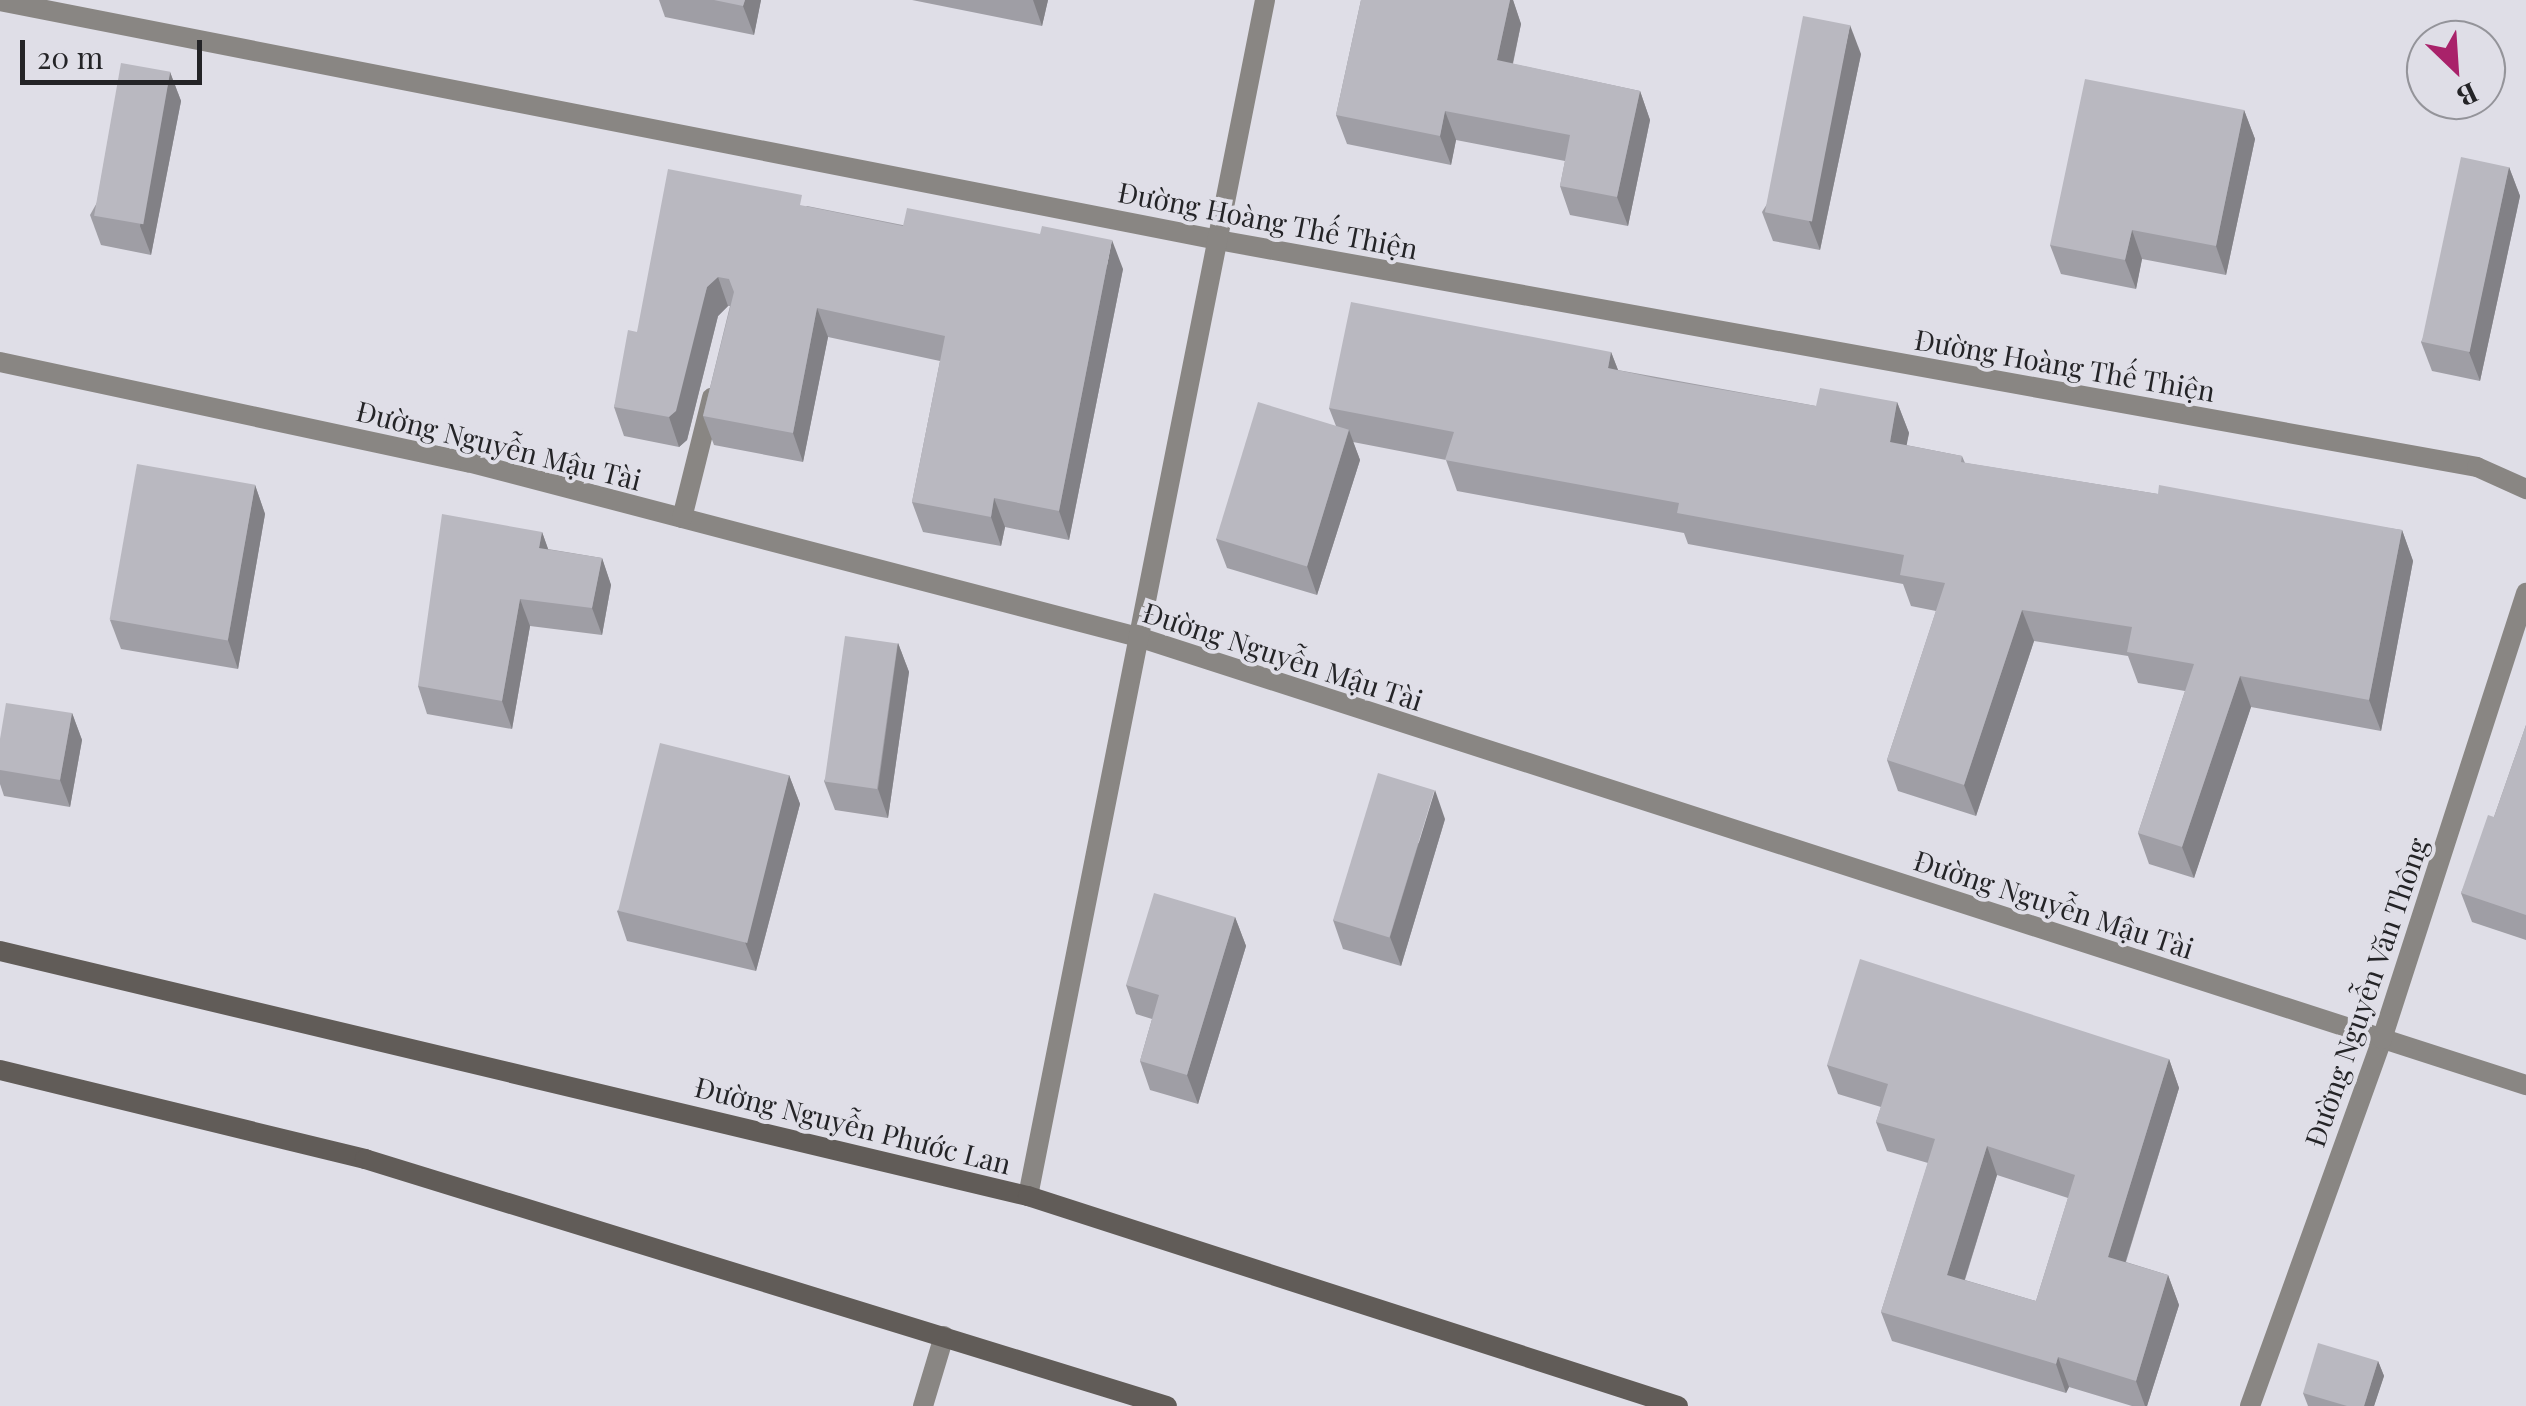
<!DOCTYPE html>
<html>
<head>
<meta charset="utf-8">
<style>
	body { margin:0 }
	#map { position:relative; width:2526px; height:1406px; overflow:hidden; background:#dfdee7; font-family:"Playfair Display",serif }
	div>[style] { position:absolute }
	.street>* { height:20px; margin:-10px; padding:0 10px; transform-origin:10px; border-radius:10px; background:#898683 }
	.secondary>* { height:20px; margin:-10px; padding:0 10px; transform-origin:10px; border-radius:10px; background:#615c58 }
	.wall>* { inset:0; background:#9f9ea5 }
	.shaded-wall>* { inset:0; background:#828186 }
	.building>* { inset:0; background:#b9b8c0; transform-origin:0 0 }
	span { translate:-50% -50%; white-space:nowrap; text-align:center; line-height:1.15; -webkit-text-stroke:8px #dfdee7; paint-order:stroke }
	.street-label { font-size:28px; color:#242427 }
	.north { position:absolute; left:2406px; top:20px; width:100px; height:100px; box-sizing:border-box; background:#dfdee7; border:2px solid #94949a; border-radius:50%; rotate:155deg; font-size:28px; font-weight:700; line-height:40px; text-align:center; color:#242427 }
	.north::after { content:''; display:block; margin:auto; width:35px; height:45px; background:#a9226a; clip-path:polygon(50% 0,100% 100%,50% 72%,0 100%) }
	.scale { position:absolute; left:20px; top:40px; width:182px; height:45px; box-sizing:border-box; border:5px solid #242427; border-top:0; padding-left:12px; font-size:30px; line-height:35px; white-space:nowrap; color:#242427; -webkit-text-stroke:8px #dfdee7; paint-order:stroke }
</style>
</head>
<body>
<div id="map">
	<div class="street">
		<i style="left:0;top:1px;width:1241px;rotate:11.1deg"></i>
		<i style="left:1218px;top:240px;width:1279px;rotate:10.22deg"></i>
		<i style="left:2477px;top:467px;width:54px;rotate:24.2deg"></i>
		<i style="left:0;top:362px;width:479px;rotate:12.1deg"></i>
		<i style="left:468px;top:462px;width:692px;rotate:14.64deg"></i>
		<i style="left:1138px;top:637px;width:1459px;rotate:17.89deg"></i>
		<i style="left:682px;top:518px;width:124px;rotate:-76deg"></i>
		<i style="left:1028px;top:1196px;width:1219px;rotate:-78.79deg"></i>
		<i style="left:923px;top:1406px;width:73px;rotate:-73.3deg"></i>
		<i style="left:2250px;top:1406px;width:390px;rotate:-70.2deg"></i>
		<i style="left:2382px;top:1039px;width:469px;rotate:-72.1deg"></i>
	</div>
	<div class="secondary">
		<i style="left:0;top:951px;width:1057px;rotate:13.41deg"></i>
		<i style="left:1028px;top:1196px;width:683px;rotate:17.9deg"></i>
		<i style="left:0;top:1070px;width:376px;rotate:13.7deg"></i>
		<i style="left:365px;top:1159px;width:839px;rotate:17.12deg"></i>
	</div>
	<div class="wall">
		<i style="clip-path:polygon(659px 0,761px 0,754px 35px,665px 17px)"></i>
		<i style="clip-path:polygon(912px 0,1048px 0,1042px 26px)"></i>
		<i style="clip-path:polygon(1361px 0,1513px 0,1521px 24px,1513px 64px,1640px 91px,1650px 120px,1628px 226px,1570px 215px,1560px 186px,1565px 161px,1456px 140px,1451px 165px,1347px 144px,1336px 115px)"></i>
		<i style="clip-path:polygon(1861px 54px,1820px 250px,1773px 241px,1762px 212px)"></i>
		<i style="clip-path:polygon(170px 72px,181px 101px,151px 255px,101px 245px,90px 215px)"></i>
		<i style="clip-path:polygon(2244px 110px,2255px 139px,2226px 275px,2142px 259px,2136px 289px,2061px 274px,2050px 245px)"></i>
		<i style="clip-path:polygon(2509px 167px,2520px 196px,2480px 381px,2432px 371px,2421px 342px)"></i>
		<i style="clip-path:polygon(807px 206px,1123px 269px,1069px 540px,1005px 527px,1001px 546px,923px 532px,912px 502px,940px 361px,828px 337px,803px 462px,714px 445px,703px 416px,730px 306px,728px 306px,718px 316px,687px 440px,679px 447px,624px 436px,614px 407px,637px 332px)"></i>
		<i style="clip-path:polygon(1611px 352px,1618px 370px,1816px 406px,1897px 402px,1909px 433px,1906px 445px,1962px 456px,1965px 463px,2158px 494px,2402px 530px,2413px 561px,2381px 731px,2251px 707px,2194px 878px,2149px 864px,2138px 833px,2185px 691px,2138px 683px,2128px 656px,2034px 641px,1976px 816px,1898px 791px,1887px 760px,1936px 611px,1911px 606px,1903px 584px,1688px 544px,1684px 533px,1457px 491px,1446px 460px,1353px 442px,1360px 460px,1317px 595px,1227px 568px,1216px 539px,1336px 426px,1329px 408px)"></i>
		<i style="clip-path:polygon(255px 485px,265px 514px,238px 669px,121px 649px,110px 620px)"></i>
		<i style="clip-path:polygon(542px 532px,548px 549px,602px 558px,611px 585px,602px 635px,530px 626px,512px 729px,427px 714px,418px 686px)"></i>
		<i style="clip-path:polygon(898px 643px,909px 672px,888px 818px,835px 810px,824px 781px)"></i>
		<i style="clip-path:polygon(72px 713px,82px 740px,70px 807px,4px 796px,0 784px,0 739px)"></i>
		<i style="clip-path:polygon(2526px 725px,2526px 940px,2472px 922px,2461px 893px,2494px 817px)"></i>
		<i style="clip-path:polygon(789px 775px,800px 804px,756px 971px,627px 941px,617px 911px)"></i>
		<i style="clip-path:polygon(1445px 819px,1401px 966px,1343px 949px,1333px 920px)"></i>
		<i style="clip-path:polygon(1235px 917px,1246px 946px,1198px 1104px,1150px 1090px,1140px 1061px,1152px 1019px,1136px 1014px,1126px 985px)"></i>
		<i style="clip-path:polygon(evenodd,2169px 1059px,2179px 1088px,2126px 1262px,2168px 1275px,2179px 1305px,2147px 1406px,2132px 1406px,2069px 1387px,2066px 1393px,1892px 1341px,1881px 1312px,1928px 1163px,1887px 1151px,1876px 1122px,1881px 1107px,1838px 1094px,1827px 1065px,2169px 1059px,1997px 1175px,2068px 1198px,2036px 1301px,1965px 1280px,1997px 1175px)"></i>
		<i style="clip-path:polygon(2378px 1361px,2384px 1376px,2374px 1406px,2308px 1406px,2303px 1393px)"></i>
	</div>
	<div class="shaded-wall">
		<i style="clip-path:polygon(745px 0,761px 0,754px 35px,743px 6px)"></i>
		<i style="clip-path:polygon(1033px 0,1048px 0,1042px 26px)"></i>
		<i style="clip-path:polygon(1510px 0,1513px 0,1521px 24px,1507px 90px,1497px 60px)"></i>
		<i style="clip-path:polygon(1850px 25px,1861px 54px,1820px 250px,1809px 221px)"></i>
		<i style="clip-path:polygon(170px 72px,181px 101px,151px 255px,140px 226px)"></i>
		<i style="clip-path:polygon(1640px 91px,1650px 120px,1628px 226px,1617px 197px)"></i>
		<i style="clip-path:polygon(2244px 110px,2255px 139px,2226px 275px,2216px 246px)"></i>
		<i style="clip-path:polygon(1445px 111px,1456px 140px,1451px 165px,1440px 136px)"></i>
		<i style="clip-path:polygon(2509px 167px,2520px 196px,2480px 381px,2469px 352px)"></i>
		<i style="clip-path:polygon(2132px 230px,2142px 259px,2136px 289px,2125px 260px)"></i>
		<i style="clip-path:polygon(1112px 240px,1123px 269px,1069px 540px,1059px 511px)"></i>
		<i style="clip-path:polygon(718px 277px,728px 306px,718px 316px,687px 440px,679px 447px,669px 417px,707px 287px)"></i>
		<i style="clip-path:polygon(817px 308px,828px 337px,803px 462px,793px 433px)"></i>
		<i style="clip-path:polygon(1611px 352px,1623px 383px,1608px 368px)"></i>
		<i style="clip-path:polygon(1897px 402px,1909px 433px,1901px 474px,1890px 442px)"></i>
		<i style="clip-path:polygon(1349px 430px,1360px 460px,1317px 595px,1307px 566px)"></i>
		<i style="clip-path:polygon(255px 485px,265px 514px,238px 669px,228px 640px)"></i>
		<i style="clip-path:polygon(994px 498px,1005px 527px,1001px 546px,991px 517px)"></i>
		<i style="clip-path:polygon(2402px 530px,2413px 561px,2381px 731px,2369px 700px)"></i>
		<i style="clip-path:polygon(542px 532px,552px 560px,539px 548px)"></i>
		<i style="clip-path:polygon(602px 558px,611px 585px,602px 635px,592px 608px)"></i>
		<i style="clip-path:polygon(520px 599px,530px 626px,512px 729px,502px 701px)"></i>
		<i style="clip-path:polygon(2022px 610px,2034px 641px,1976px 816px,1964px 785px)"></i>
		<i style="clip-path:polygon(898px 643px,909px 672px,888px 818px,878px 789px)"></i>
		<i style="clip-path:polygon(2240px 676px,2251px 707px,2194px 878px,2182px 847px)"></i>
		<i style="clip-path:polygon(72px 713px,82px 740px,70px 807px,60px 780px)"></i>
		<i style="clip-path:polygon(789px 775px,800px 804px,756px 971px,745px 942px)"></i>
		<i style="clip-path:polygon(1435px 790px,1445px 819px,1401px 966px,1390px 937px)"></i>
		<i style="clip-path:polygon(1235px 917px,1246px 946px,1198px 1104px,1187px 1075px)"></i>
		<i style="clip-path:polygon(2169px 1059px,2179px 1088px,2118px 1286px,2108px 1257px)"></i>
		<i style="clip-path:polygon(1987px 1146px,1997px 1175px,1957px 1304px,1947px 1275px)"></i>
		<i style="clip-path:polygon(2168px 1275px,2179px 1305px,2147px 1406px,2145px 1406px,2136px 1381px)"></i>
		<i style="clip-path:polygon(2058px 1357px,2069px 1387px,2066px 1393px,2056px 1364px)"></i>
		<i style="clip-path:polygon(2378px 1361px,2384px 1376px,2374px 1406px,2364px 1406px)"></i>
	</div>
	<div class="building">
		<i style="clip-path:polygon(714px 0,745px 0,743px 6px)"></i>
		<i style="clip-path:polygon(1361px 0,1510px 0,1497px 60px,1640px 91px,1617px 197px,1560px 186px,1570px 135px,1445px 111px,1440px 136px,1336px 115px)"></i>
		<i style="left:1803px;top:16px;width:48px;height:200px;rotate:11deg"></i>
		<i style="left:121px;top:63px;width:50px;height:155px;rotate:10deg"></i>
		<i style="clip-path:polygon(2085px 79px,2244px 110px,2216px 246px,2132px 230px,2125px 260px,2050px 245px)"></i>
		<i style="left:2461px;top:157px;width:49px;height:189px;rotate:12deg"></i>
		<i style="clip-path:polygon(668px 169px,802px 195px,800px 205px,903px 226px,907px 208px,1040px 234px,1042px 226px,1112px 240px,1059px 511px,994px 498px,991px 517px,912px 502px,945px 336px,817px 308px,793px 433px,703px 416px,734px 292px,729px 279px,718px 277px,707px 287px,676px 411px,669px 417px,614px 407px,628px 330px,637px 332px)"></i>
		<i style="clip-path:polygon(1351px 302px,1611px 352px,1608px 368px,1655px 378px,1816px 406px,1820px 388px,1897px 402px,1890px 442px,1962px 456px,1961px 462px,2158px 494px,2159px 485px,2402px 530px,2369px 700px,2240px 676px,2182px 847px,2138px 833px,2194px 664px,2127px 652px,2132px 627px,2022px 610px,1964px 785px,1887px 760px,1945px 583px,1900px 575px,1904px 555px,1677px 513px,1679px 503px,1445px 460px,1454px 432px,1329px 408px)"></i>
		<i style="left:1258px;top:402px;width:95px;height:143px;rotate:17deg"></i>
		<i style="left:137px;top:464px;width:120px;height:158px;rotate:10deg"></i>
		<i style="clip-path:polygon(442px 514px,542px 532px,539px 548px,602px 558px,592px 608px,520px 599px,502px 701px,418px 686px)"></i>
		<i style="left:845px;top:636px;width:53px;height:147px;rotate:8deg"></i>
		<i style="clip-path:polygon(6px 703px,72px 713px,60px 780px,0 770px,0 739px)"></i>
		<i style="clip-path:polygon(2526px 725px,2526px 915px,2461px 893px,2488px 815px,2494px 817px)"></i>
		<i style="left:660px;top:743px;width:133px;height:173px;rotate:14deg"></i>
		<i style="left:1378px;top:773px;width:59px;height:154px;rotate:17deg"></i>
		<i style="clip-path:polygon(1154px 893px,1235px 917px,1187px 1075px,1140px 1061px,1159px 995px,1126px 985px)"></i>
		<i style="clip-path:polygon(evenodd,1860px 959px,2169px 1059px,2108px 1257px,2168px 1275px,2136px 1381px,2058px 1357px,2056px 1364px,1881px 1312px,1935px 1139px,1876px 1122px,1888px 1084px,1827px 1065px,1860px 959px,1987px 1146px,2075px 1175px,2036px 1301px,1947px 1275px,1987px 1146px)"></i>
		<i style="clip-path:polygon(2318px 1343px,2378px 1361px,2364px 1406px,2347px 1406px,2303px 1393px)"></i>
	</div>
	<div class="street-label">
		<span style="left:1268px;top:220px;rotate:11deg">Đường Hoàng Thế Thiện</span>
		<span style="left:2065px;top:365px;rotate:10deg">Đường Hoàng Thế Thiện</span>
		<span style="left:499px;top:445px;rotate:14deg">Đường Nguyễn Mậu Tài</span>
		<span style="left:1283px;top:656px;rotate:18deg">Đường Nguyễn Mậu Tài</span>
		<span style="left:2054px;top:904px;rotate:18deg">Đường Nguyễn Mậu Tài</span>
		<span style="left:2366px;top:992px;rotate:-71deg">Đường Nguyễn Văn Thông</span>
		<span style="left:853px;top:1125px;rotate:14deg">Đường Nguyễn Phước Lan</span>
	</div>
	<div class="north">B</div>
	<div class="scale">20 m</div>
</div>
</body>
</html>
